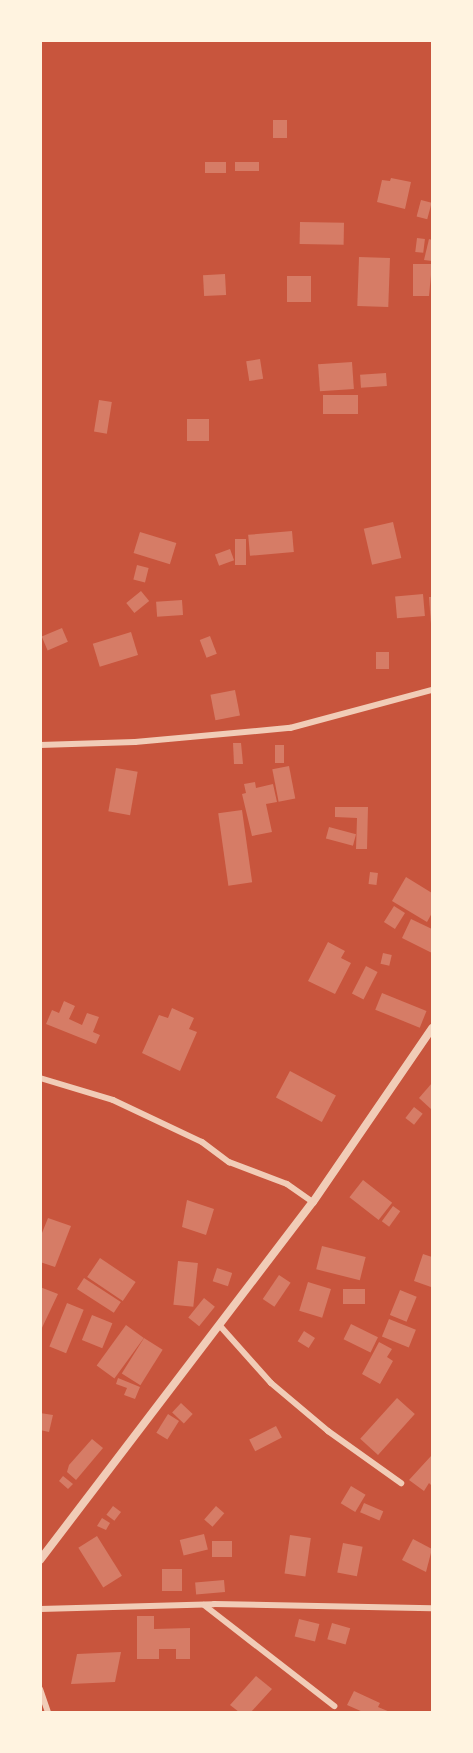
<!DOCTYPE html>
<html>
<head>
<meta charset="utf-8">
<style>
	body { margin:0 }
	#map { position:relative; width:473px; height:1753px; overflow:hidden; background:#c8553d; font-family:Karla,sans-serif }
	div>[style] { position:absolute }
	.building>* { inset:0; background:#d67c66; transform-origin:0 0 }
	.minor>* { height:6px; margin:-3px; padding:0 3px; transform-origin:3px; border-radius:3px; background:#f1ccb7 }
	.tertiary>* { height:8px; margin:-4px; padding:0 4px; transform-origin:4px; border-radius:4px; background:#f1ccb7 }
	span { translate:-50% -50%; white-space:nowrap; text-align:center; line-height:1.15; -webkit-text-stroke:5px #fff3e0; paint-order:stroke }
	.frame { position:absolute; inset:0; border:42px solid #fff3e0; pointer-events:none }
</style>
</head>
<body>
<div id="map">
	<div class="building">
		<i style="left:273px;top:120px;width:14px;height:18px"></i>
		<i style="left:226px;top:162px;width:11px;height:21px;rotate:90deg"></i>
		<i style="left:235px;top:162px;width:24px;height:9px"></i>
		<i style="clip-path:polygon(391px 178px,411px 182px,405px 209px,377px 202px,382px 180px,390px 181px)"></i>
		<i style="left:421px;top:200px;width:11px;height:17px;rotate:15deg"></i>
		<i style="left:300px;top:222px;width:44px;height:22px;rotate:1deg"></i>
		<i style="left:417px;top:238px;width:8px;height:14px;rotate:7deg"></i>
		<i style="clip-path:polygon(429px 239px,432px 240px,432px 261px,424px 260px)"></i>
		<i style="left:359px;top:257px;width:31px;height:49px;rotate:2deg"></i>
		<i style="clip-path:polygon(413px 264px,432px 264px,429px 296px,413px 296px)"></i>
		<i style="left:225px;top:274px;width:21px;height:22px;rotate:87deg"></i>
		<i style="left:311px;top:276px;width:26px;height:24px;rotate:90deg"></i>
		<i style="left:260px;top:359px;width:20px;height:14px;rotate:81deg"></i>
		<i style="left:352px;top:362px;width:27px;height:34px;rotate:86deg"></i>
		<i style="left:386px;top:373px;width:13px;height:26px;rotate:86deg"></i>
		<i style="left:323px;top:395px;width:35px;height:19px"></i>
		<i style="left:99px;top:400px;width:13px;height:32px;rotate:9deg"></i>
		<i style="left:187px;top:419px;width:22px;height:22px"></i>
		<i style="left:393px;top:522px;width:37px;height:30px;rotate:77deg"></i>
		<i style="left:292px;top:531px;width:21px;height:44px;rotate:85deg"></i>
		<i style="left:140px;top:532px;width:38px;height:22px;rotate:17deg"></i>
		<i style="left:235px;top:539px;width:11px;height:26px"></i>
		<i style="left:230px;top:549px;width:12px;height:16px;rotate:70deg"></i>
		<i style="left:137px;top:565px;width:12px;height:15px;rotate:14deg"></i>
		<i style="left:141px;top:591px;width:13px;height:19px;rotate:51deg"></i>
		<i style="left:423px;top:594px;width:22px;height:28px;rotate:85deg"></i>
		<i style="clip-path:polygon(429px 597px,432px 597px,432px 624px,431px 624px)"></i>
		<i style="left:182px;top:600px;width:15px;height:26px;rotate:86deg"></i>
		<i style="left:62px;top:628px;width:15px;height:22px;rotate:67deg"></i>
		<i style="left:131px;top:632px;width:24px;height:40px;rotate:73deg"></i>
		<i style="left:210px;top:636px;width:19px;height:11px;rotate:69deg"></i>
		<i style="left:376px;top:652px;width:13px;height:17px"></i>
		<i style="left:235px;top:690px;width:26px;height:25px;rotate:79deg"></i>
		<i style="clip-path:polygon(233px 743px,241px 743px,243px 764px,234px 764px)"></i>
		<i style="left:275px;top:745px;width:9px;height:18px"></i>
		<i style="left:289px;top:766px;width:33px;height:17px;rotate:79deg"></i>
		<i style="left:116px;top:768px;width:22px;height:44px;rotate:10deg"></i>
		<i style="clip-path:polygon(255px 782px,256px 788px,273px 784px,277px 802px,266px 804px,272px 832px,252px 836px,242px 794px,246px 793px,244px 784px)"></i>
		<i style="clip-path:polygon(335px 807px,368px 807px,367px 849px,356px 849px,357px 818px,335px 817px)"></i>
		<i style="left:242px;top:810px;width:73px;height:24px;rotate:82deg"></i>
		<i style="left:329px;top:827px;width:28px;height:12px;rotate:15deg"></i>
		<i style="left:370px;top:872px;width:8px;height:12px;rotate:7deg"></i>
		<i style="clip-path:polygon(406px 877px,432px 893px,432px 913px,427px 922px,392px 901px)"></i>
		<i style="left:394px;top:906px;width:13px;height:19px;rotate:32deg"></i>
		<i style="clip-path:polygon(411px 919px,432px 929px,432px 953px,402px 938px)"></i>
		<i style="clip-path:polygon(328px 942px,345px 951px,341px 958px,351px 963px,335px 994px,308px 981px)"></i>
		<i style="left:383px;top:953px;width:9px;height:11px;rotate:13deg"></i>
		<i style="left:366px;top:966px;width:13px;height:31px;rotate:27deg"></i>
		<i style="left:382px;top:993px;width:48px;height:18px;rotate:22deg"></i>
		<i style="clip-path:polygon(64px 1001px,75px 1006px,69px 1019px,82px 1025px,87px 1013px,99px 1017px,93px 1032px,100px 1035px,96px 1044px,46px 1024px,52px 1010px,59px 1013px)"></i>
		<i style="clip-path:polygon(172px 1008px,194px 1018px,189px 1029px,197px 1032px,180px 1071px,142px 1053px,159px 1015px,168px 1018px)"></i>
		<i style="left:290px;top:1071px;width:52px;height:30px;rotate:28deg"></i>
		<i style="clip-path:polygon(432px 1083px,432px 1110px,419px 1098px)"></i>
		<i style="left:414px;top:1107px;width:11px;height:14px;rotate:38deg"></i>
		<i style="left:363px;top:1180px;width:37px;height:22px;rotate:38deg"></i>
		<i style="clip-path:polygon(187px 1200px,214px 1209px,206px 1235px,182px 1227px)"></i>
		<i style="left:393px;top:1206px;width:9px;height:19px;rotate:36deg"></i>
		<i style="clip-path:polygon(48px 1218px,71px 1226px,55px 1267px,40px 1262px,40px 1238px)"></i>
		<i style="left:322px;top:1246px;width:45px;height:24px;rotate:14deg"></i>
		<i style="clip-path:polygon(423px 1254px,432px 1257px,431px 1287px,414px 1281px)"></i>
		<i style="left:100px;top:1258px;width:43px;height:23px;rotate:34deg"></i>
		<i style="left:178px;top:1261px;width:20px;height:44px;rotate:6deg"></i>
		<i style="left:217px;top:1268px;width:16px;height:14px;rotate:18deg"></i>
		<i style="left:279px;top:1275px;width:14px;height:29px;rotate:34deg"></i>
		<i style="left:84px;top:1278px;width:44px;height:13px;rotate:33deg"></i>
		<i style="left:308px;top:1282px;width:24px;height:30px;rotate:17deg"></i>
		<i style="clip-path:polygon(40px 1287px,58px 1294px,40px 1332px)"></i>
		<i style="left:343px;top:1289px;width:22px;height:15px"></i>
		<i style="left:400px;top:1290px;width:18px;height:27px;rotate:22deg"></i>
		<i style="left:204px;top:1298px;width:14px;height:25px;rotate:39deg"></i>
		<i style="left:67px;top:1303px;width:18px;height:47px;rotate:22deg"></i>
		<i style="left:92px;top:1315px;width:22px;height:27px;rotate:22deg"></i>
		<i style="left:389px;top:1319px;width:29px;height:19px;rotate:22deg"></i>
		<i style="left:351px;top:1324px;width:30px;height:17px;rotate:26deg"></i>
		<i style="left:126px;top:1325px;width:22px;height:50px;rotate:36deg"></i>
		<i style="left:304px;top:1331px;width:13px;height:12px;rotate:32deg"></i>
		<i style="left:144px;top:1338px;width:22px;height:42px;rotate:32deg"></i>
		<i style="clip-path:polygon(379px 1342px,392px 1349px,387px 1357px,393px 1361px,380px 1384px,362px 1374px)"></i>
		<i style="clip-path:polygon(118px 1378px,140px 1387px,135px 1399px,124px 1395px,127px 1388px,116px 1384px)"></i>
		<i style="left:397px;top:1398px;width:24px;height:55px;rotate:42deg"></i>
		<i style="left:181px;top:1403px;width:16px;height:13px;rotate:43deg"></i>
		<i style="clip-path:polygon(40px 1413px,53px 1415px,49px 1432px,40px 1430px)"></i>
		<i style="left:168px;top:1414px;width:13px;height:22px;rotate:32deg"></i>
		<i style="left:276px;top:1426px;width:13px;height:30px;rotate:63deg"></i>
		<i style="clip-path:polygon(92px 1439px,103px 1448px,76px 1480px,67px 1472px,69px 1465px)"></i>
		<i style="clip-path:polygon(431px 1456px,432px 1486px,429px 1483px,424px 1491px,409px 1480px)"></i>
		<i style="clip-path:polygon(63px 1476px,73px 1484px,68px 1489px,59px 1481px)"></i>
		<i style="left:351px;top:1486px;width:17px;height:20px;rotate:31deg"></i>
		<i style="left:364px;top:1503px;width:21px;height:10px;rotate:23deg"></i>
		<i style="left:113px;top:1506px;width:10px;height:11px;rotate:37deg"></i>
		<i style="left:216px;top:1506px;width:11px;height:18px;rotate:41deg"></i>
		<i style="clip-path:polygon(102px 1518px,110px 1523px,106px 1530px,97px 1526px)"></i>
		<i style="left:204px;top:1534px;width:16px;height:25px;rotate:76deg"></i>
		<i style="left:290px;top:1535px;width:21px;height:39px;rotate:8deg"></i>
		<i style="left:97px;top:1536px;width:47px;height:22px;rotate:58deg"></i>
		<i style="clip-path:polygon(413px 1539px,432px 1549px,426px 1572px,402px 1560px)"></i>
		<i style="left:212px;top:1541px;width:20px;height:16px"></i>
		<i style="left:343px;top:1543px;width:20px;height:30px;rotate:11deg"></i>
		<i style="left:182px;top:1569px;width:22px;height:20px;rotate:90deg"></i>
		<i style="left:224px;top:1580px;width:12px;height:29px;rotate:85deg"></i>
		<i style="clip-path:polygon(137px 1616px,154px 1616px,154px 1629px,190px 1628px,190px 1659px,176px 1659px,176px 1649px,159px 1649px,159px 1659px,137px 1659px)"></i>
		<i style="left:299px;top:1619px;width:21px;height:18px;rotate:14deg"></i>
		<i style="left:332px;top:1623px;width:19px;height:17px;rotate:16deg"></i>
		<i style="clip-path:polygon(121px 1652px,115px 1682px,71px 1684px,77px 1654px)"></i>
		<i style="clip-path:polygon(256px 1676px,272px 1689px,251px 1712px,239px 1712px,230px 1705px)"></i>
		<i style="clip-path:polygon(354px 1691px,380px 1703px,378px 1707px,390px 1712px,363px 1712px,347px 1705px)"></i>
	</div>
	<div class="minor">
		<i style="left:40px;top:745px;width:95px;rotate:-1.8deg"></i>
		<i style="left:135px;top:742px;width:156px;rotate:-5.2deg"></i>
		<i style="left:290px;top:728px;width:147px;rotate:-15deg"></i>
		<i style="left:40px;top:1078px;width:76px;rotate:16.8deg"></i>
		<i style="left:113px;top:1100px;width:98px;rotate:25.3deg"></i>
		<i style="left:202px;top:1142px;width:34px;rotate:37deg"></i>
		<i style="left:229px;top:1162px;width:62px;rotate:20.8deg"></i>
		<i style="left:287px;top:1184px;width:32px;rotate:35deg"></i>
		<i style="left:221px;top:1327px;width:75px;rotate:48.2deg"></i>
		<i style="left:271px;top:1383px;width:75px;rotate:40.1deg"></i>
		<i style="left:328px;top:1431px;width:90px;rotate:35.5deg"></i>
		<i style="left:204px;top:1605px;width:165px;rotate:37.8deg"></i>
		<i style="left:40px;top:1609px;width:174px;rotate:-1.6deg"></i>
		<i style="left:214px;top:1604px;width:218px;rotate:1.1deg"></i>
		<i style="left:40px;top:1689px;width:24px;rotate:71deg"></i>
	</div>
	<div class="tertiary">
		<i style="left:40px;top:1560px;width:450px;rotate:-52.7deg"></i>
		<i style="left:313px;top:1202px;width:211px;rotate:-55.6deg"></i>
	</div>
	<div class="frame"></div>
</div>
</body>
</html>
